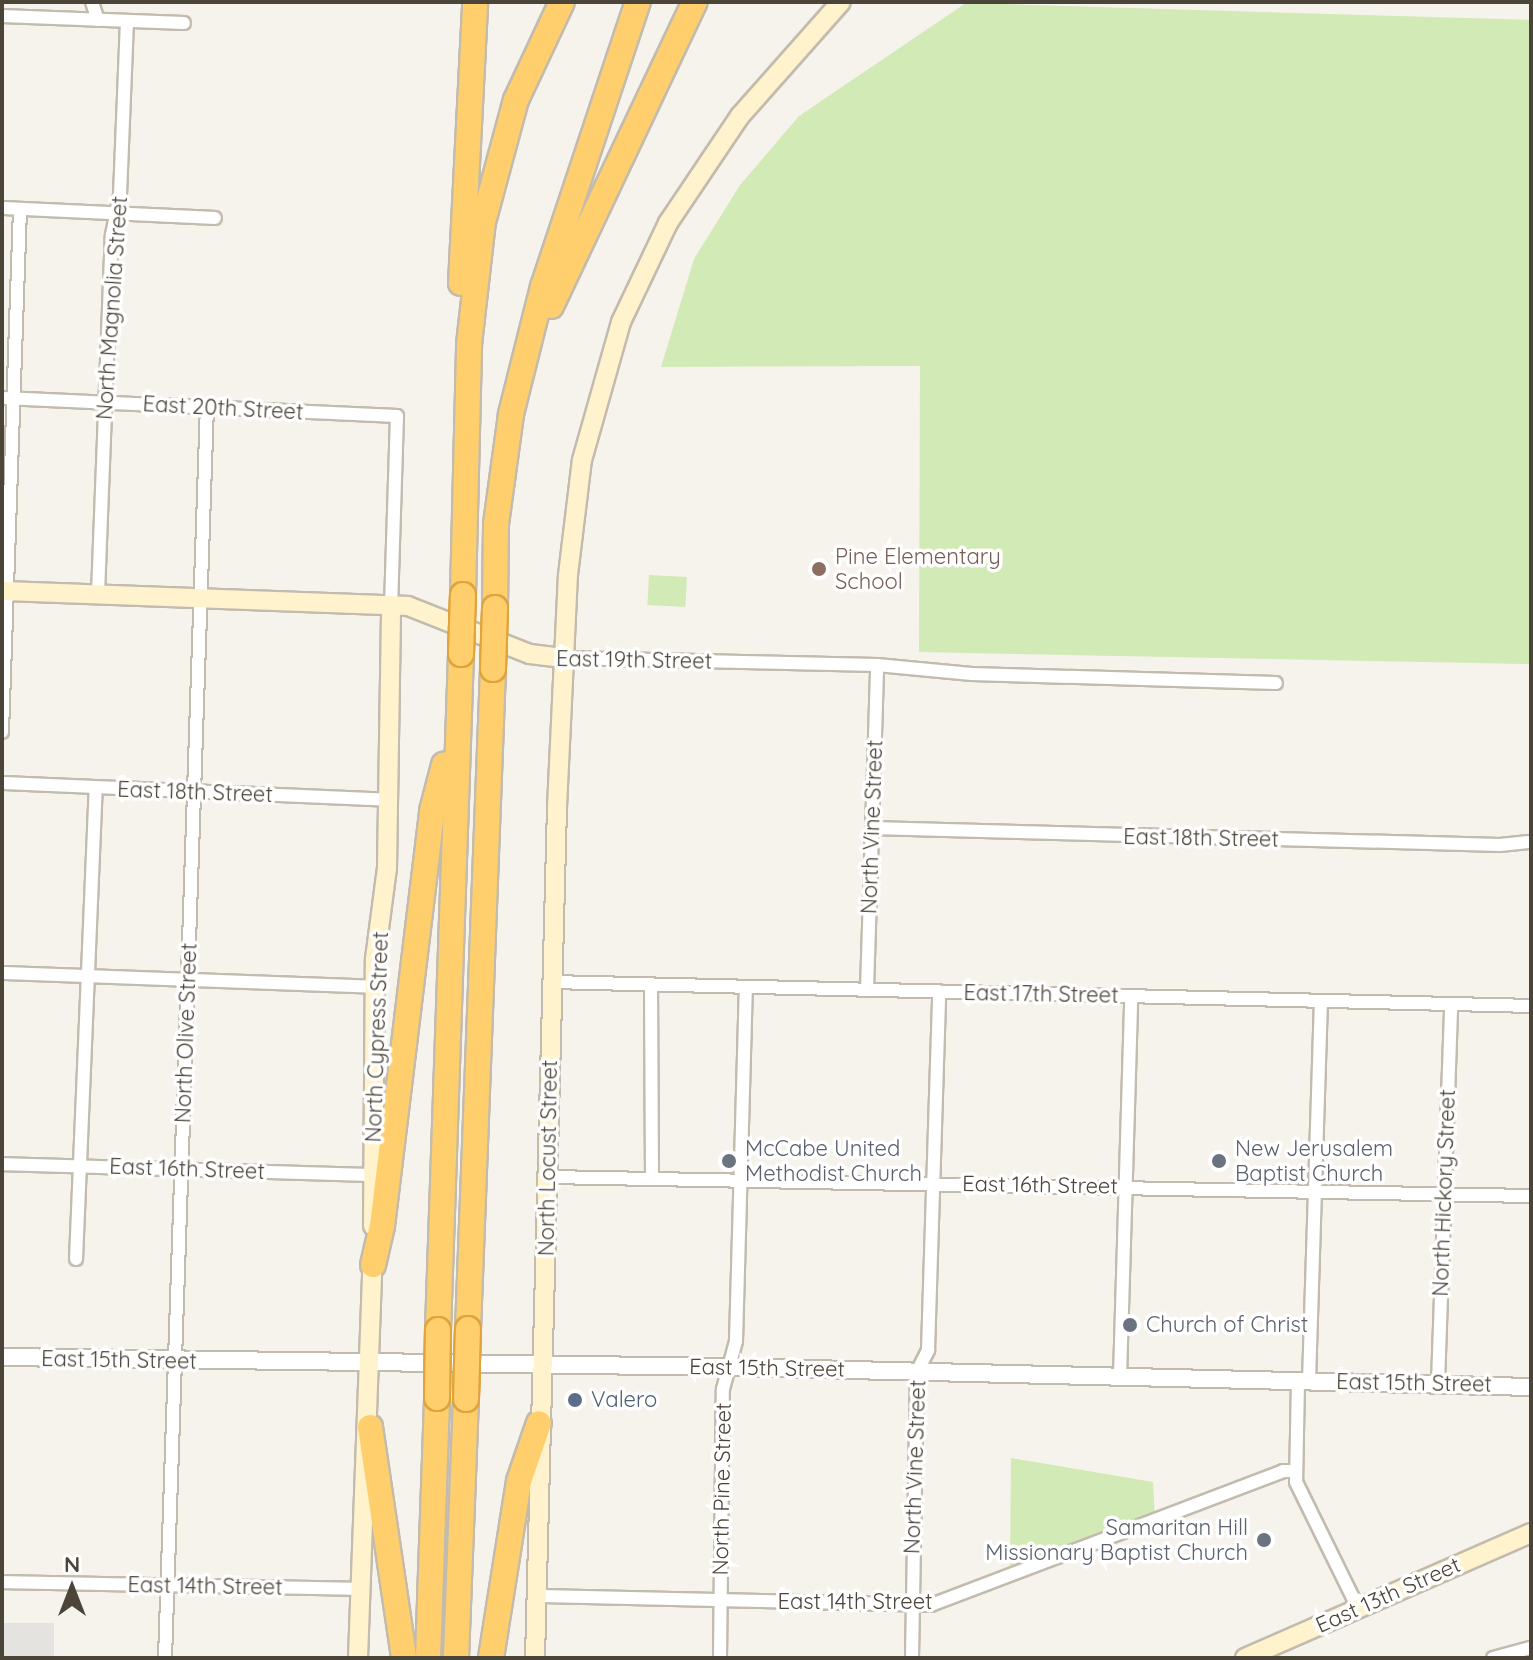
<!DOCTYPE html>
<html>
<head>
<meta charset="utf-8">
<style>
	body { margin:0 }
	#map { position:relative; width:1533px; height:1660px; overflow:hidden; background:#f6f3ec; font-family:Quicksand,sans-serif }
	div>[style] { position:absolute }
	.green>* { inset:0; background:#d2eab5; transform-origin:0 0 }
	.parking>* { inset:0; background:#e5e3e0; transform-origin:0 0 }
	.roads { filter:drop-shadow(2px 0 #c2bbae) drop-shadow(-2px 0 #c2bbae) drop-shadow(0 2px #c2bbae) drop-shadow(0 -2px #c2bbae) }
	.minor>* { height:12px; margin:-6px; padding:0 6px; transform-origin:6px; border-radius:6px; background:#fff }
	.tertiary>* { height:16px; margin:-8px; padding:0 8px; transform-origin:8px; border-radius:8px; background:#fff }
	.secondary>* { height:18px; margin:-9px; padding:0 9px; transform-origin:9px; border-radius:9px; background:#fff3cd }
	.motorway>* { height:24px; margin:-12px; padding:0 12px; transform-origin:12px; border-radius:12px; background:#ffcf6e }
	.bridges { filter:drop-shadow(2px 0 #e0a43c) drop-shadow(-2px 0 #e0a43c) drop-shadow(0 2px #e0a43c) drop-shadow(0 -2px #e0a43c) }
	.motorway-bridge>* { height:24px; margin:-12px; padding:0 12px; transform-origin:12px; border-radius:12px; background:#ffcf6e }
	.dots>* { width:22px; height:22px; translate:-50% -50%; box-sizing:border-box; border:4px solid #fff; border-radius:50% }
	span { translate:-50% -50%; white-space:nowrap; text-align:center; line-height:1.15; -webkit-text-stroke:7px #fff; paint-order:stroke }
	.street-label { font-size:22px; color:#4b4439 }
	.education-label { font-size:22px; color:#785e54 }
	.left { translate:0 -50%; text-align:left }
	.worship-label { font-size:22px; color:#5b616d }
	.right { translate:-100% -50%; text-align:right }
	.service-label { font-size:22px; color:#4e5e75 }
	.frame { position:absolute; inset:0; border:4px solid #4b4439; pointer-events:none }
	.north { position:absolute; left:32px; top:1548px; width:80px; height:80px; -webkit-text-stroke:6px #fff; paint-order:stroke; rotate:0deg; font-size:22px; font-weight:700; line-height:32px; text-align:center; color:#4b4439 }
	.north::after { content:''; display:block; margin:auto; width:28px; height:36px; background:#4b4439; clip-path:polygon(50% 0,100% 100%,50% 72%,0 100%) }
</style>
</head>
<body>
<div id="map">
	<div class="green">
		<i style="clip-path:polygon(966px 3px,1531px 20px,1531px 664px,919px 652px,920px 366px,661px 367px,694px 259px,740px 185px,799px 116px)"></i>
		<i style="left:649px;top:575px;width:38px;height:30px;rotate:3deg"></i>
		<i style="clip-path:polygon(1011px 1458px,1153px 1482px,1155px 1520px,1010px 1576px)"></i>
	</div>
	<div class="parking">
		<i style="left:2px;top:1623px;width:52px;height:35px"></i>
	</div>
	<div class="roads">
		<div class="minor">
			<i style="left:92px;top:2px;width:19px;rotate:72deg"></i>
			<i style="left:2px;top:16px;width:182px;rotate:2.2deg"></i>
			<i style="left:2px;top:208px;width:213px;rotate:2.7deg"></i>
			<i style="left:2px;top:398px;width:395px;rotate:2.6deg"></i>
			<i style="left:397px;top:416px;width:189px;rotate:91.8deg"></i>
			<i style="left:98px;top:594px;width:359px;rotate:-87.8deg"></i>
			<i style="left:112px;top:235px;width:41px;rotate:-78.7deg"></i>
			<i style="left:120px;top:195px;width:173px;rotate:-87.7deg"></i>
			<i style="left:565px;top:658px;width:312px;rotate:1.3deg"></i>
			<i style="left:877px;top:665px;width:95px;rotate:5.4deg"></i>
			<i style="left:972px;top:674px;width:304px;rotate:1.7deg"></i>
			<i style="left:2px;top:732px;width:523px;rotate:-88.03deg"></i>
			<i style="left:2px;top:783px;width:386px;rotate:2.5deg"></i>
			<i style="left:872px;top:828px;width:628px;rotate:1.55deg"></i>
			<i style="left:1500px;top:845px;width:31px;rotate:-6deg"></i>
			<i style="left:2px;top:973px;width:373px;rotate:2.1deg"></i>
			<i style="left:551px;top:982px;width:980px;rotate:1.4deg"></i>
			<i style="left:651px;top:985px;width:192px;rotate:89.7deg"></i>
			<i style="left:867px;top:990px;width:325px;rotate:-88.2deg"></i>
			<i style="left:2px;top:1164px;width:371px;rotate:1.7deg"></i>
			<i style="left:549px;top:1177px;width:982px;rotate:1.11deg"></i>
			<i style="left:76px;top:1259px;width:472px;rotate:-87.6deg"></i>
			<i style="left:1120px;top:1377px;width:381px;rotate:-88.3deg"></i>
			<i style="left:1298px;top:1381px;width:101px;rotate:91.1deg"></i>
			<i style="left:1296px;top:1482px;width:140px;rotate:63.8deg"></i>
			<i style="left:1309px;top:1381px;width:380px;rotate:-88.2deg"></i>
			<i style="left:1438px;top:1383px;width:379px;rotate:-88deg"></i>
			<i style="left:2px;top:1582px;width:358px;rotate:1.1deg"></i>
			<i style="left:536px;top:1596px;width:395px;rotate:1.3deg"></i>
			<i style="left:931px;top:1605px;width:377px;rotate:-20.8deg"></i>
			<i style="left:1283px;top:1471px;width:11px"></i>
			<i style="left:165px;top:1658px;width:1252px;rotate:-88.08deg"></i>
			<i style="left:720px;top:1658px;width:269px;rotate:-89.4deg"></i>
			<i style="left:723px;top:1389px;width:50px;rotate:-74.8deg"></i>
			<i style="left:736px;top:1341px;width:354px;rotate:-88.4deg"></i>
			<i style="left:912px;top:1658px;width:286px;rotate:-89deg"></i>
			<i style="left:917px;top:1372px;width:25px;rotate:-63deg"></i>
			<i style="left:928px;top:1350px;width:359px;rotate:-88.2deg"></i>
			<i style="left:1493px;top:1658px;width:39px;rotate:-15deg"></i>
		</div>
		<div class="tertiary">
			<i style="left:2px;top:1357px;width:728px;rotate:0.79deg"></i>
			<i style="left:730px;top:1367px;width:801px;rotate:1.43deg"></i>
		</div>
		<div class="secondary">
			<i style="left:2px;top:591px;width:406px;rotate:2.1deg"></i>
			<i style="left:408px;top:606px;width:131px;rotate:21.5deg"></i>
			<i style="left:530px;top:654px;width:35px;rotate:7deg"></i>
			<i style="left:373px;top:1226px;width:267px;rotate:-89.6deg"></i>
			<i style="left:375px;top:959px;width:92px;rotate:-82.5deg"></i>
			<i style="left:387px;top:868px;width:263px;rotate:-89.1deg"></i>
			<i style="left:358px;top:1658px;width:403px;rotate:-87.9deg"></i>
			<i style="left:535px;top:1658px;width:851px;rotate:-88.52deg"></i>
			<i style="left:557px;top:807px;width:232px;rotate:-87.3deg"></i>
			<i style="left:568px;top:575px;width:116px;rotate:-83.1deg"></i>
			<i style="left:582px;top:460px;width:143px;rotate:-74.2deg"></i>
			<i style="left:621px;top:322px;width:110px;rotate:-64.6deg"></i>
			<i style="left:668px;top:223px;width:129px;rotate:-56.1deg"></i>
			<i style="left:740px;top:116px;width:152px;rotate:-48.5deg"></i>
			<i style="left:1245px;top:1658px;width:312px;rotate:-23.6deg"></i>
		</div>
		<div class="motorway">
			<i style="left:461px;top:283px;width:281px;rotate:-87.1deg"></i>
			<i style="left:551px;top:306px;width:336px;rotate:-64.7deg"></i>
			<i style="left:463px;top:595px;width:251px;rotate:-88.6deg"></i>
			<i style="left:469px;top:344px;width:123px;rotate:-83.5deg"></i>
			<i style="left:483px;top:222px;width:126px;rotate:-74.9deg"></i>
			<i style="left:516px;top:100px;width:108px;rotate:-64.9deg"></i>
			<i style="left:495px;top:608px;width:84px;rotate:-89.3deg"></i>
			<i style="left:496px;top:524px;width:111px;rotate:-82.2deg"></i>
			<i style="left:511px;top:414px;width:131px;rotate:-75.9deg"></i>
			<i style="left:543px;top:287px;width:300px;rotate:-71.6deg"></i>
			<i style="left:373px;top:1265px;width:40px;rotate:-77deg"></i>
			<i style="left:382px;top:1226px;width:418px;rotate:-83.1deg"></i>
			<i style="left:432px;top:811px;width:48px;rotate:-75.4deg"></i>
			<i style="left:468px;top:1329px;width:660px;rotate:-87.83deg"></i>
			<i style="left:438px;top:1330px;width:676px;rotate:-88.05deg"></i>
			<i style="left:370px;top:1427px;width:233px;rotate:81.6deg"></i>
			<i style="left:428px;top:1658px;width:260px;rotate:-88deg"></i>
			<i style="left:456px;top:1658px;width:259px;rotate:-87.8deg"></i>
			<i style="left:491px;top:1658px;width:179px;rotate:-81deg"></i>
			<i style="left:519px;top:1481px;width:61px;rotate:-71deg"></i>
		</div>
	</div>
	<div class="bridges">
		<div class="motorway-bridge">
			<i style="left:461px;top:654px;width:59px;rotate:-88.1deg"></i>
			<i style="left:493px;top:669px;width:61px;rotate:-88.1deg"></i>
			<i style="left:437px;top:1398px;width:68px;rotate:-89.2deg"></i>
			<i style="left:466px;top:1399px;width:70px;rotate:-88.4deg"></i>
		</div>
	</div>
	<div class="dots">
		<i style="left:819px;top:569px;background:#8d6e63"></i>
		<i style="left:729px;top:1161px;background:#6b7280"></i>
		<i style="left:1219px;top:1161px;background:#6b7280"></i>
		<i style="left:1130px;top:1325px;background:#6b7280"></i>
		<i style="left:575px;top:1400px;background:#5c6f8a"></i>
		<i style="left:1264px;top:1540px;background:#6b7280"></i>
	</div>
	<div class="street-label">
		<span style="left:112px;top:308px;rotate:-86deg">North Magnolia Street</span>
		<span style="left:223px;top:408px;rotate:3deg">East 20th Street</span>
		<span style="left:634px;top:660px;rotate:1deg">East 19th Street</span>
		<span style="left:195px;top:792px;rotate:2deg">East 18th Street</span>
		<span style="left:872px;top:827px;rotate:-88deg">North Vine Street</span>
		<span style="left:1201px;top:838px;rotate:1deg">East 18th Street</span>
		<span style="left:1041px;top:994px;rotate:1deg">East 17th Street</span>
		<span style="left:186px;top:1033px;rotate:-88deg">North Olive Street</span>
		<span style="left:377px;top:1037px;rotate:-88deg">North Cypress Street</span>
		<span style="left:548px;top:1158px;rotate:-89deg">North Locust Street</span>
		<span style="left:187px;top:1169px;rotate:2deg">East 16th Street</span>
		<span style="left:1040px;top:1185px;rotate:1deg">East 16th Street</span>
		<span style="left:1444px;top:1193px;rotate:-88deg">North Hickory Street</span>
		<span style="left:119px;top:1360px;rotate:1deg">East 15th Street</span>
		<span style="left:767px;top:1368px;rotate:1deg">East 15th Street</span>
		<span style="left:1414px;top:1383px;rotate:1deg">East 15th Street</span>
		<span style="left:915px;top:1467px;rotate:-88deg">North Vine Street</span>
		<span style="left:722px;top:1489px;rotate:-89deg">North Pine Street</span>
		<span style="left:205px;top:1586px;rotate:1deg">East 14th Street</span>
		<span style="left:1388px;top:1595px;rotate:-24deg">East 13th Street</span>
		<span style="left:855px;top:1602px">East 14th Street</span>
	</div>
	<div class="education-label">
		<span class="left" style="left:835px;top:569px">Pine Elementary<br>School</span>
	</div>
	<div class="worship-label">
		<span class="left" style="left:745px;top:1161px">McCabe United<br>Methodist Church</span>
		<span class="left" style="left:1235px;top:1161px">New Jerusalem<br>Baptist Church</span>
		<span class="left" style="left:1146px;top:1325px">Church of Christ</span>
		<span class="right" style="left:1248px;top:1540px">Samaritan Hill<br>Missionary Baptist Church</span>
	</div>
	<div class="service-label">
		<span class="left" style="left:591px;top:1400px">Valero</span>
	</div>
	<div class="frame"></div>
	<div class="north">N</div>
</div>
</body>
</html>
